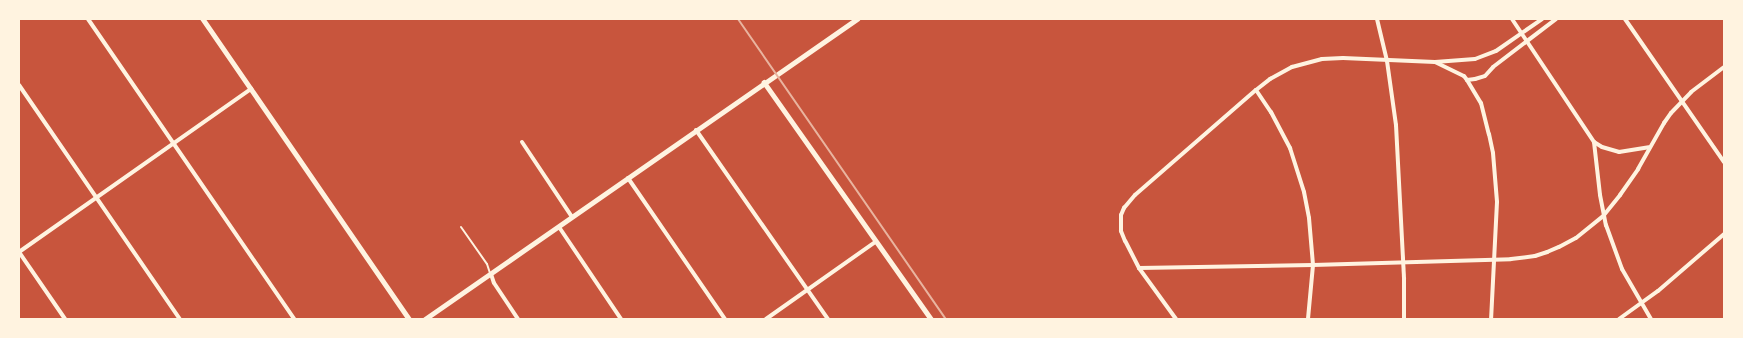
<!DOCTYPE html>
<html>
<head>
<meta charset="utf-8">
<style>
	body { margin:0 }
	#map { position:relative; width:1743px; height:338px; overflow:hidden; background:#c8553d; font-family:"PT Sans Narrow",sans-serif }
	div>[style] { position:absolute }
	.service>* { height:2px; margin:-1px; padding:0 1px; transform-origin:1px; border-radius:1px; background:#fff3e0 }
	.minor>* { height:4px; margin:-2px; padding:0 2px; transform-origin:2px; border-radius:2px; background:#fff3e0 }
	.tertiary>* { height:4.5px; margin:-2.25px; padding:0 2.25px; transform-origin:2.25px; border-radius:2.25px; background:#fff3e0 }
	.rail>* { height:2px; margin:-1px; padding:0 1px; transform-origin:1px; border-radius:1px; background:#e9b49f }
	span { translate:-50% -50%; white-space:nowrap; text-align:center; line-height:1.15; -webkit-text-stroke:4px #fff3e0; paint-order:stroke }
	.frame { position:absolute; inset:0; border:20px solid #fff3e0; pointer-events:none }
</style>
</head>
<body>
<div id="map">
	<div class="service">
		<i style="left:461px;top:227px;width:45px;rotate:54.9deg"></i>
		<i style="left:487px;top:264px;width:9px;rotate:72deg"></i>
	</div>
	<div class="minor">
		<i style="left:88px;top:19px;width:364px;rotate:55.5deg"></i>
		<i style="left:1377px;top:19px;width:43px;rotate:76.6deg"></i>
		<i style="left:1387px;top:61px;width:65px;rotate:82deg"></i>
		<i style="left:1396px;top:125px;width:154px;rotate:87deg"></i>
		<i style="left:1404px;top:279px;width:40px;rotate:90deg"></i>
		<i style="left:1512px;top:19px;width:148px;rotate:56.3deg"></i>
		<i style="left:1594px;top:142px;width:53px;rotate:83.5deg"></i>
		<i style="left:1600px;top:195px;width:31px;rotate:79deg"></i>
		<i style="left:1606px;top:225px;width:47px;rotate:70deg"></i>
		<i style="left:1622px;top:269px;width:58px;rotate:59.9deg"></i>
		<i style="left:1625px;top:19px;width:174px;rotate:55.3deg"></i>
		<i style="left:1435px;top:62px;width:32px;rotate:26deg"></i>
		<i style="left:1464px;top:76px;width:5px;rotate:53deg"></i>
		<i style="left:1467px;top:80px;width:27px;rotate:59deg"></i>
		<i style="left:1481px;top:103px;width:32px;rotate:76deg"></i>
		<i style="left:1489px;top:134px;width:19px;rotate:78deg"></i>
		<i style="left:1493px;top:153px;width:49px;rotate:85.3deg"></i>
		<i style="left:1497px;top:202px;width:117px;rotate:92.9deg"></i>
		<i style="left:1467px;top:80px;width:8px;rotate:-7deg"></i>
		<i style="left:1475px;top:79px;width:10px;rotate:-17deg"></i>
		<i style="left:1485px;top:76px;width:12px;rotate:-48deg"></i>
		<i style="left:1493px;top:67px;width:79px;rotate:-37.3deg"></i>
		<i style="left:19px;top:85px;width:284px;rotate:55.5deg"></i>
		<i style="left:1256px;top:90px;width:27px;rotate:56deg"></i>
		<i style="left:1271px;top:112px;width:41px;rotate:62.2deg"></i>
		<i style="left:1290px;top:148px;width:46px;rotate:72.3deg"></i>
		<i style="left:1304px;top:192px;width:26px;rotate:79deg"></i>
		<i style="left:1309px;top:218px;width:47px;rotate:85.1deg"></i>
		<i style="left:1313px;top:265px;width:54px;rotate:95.3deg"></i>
		<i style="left:696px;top:130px;width:231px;rotate:55.1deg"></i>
		<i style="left:522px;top:142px;width:90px;rotate:56.3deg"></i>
		<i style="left:1594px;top:142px;width:9px;rotate:32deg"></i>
		<i style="left:1602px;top:147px;width:18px;rotate:16deg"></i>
		<i style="left:1619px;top:152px;width:30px;rotate:-9deg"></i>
		<i style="left:628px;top:178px;width:171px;rotate:55.5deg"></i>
		<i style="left:559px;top:227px;width:111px;rotate:56deg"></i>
		<i style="left:19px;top:252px;width:284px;rotate:-35.1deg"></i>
		<i style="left:19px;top:252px;width:81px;rotate:55.5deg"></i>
		<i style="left:1139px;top:268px;width:174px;rotate:-1deg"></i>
		<i style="left:1313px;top:265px;width:198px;rotate:-1.7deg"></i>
		<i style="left:1511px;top:259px;width:24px;rotate:-7deg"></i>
		<i style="left:1535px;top:256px;width:13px;rotate:-18deg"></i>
		<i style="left:1547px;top:252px;width:13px;rotate:-23deg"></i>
		<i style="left:1559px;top:247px;width:19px;rotate:-28deg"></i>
		<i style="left:1576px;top:238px;width:36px;rotate:-39deg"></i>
		<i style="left:1604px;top:215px;width:26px;rotate:-51deg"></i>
		<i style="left:1620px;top:195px;width:32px;rotate:-55deg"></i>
		<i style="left:1638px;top:169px;width:53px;rotate:-60.5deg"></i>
		<i style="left:1664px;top:123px;width:12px;rotate:-55deg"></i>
		<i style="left:1671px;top:113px;width:29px;rotate:-46deg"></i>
		<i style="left:1691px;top:92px;width:41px;rotate:-37.1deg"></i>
		<i style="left:491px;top:274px;width:9px;rotate:72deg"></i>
		<i style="left:494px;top:283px;width:43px;rotate:56.3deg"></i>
		<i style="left:766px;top:319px;width:133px;rotate:-35.2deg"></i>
		<i style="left:1176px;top:319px;width:63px;rotate:-126deg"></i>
		<i style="left:1139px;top:268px;width:30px;rotate:-117deg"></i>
		<i style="left:1125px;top:241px;width:11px;rotate:-112deg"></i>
		<i style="left:1121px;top:231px;width:16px;rotate:-90deg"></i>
		<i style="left:1121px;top:215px;width:8px;rotate:-67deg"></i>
		<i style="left:1124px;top:208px;width:17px;rotate:-50deg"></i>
		<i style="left:1135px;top:195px;width:160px;rotate:-41deg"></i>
		<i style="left:1256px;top:90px;width:18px;rotate:-38deg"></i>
		<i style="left:1270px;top:79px;width:25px;rotate:-29deg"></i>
		<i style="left:1292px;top:67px;width:31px;rotate:-15deg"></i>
		<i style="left:1322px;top:59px;width:21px;rotate:-3deg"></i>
		<i style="left:1343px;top:58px;width:92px;rotate:2.5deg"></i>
		<i style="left:1435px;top:62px;width:40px;rotate:-4.3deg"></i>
		<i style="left:1475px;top:59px;width:22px;rotate:-21deg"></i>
		<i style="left:1496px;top:51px;width:56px;rotate:-34.8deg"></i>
		<i style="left:1619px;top:319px;width:48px;rotate:-35.7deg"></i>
		<i style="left:1658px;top:291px;width:87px;rotate:-40.8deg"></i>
	</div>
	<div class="tertiary">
		<i style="left:203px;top:19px;width:364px;rotate:55.5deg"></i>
		<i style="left:764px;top:82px;width:290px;rotate:54.8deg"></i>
		<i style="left:425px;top:319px;width:526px;rotate:-34.78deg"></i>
	</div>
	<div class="rail">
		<i style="left:738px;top:19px;width:365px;rotate:55.3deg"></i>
	</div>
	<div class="frame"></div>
</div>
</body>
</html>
